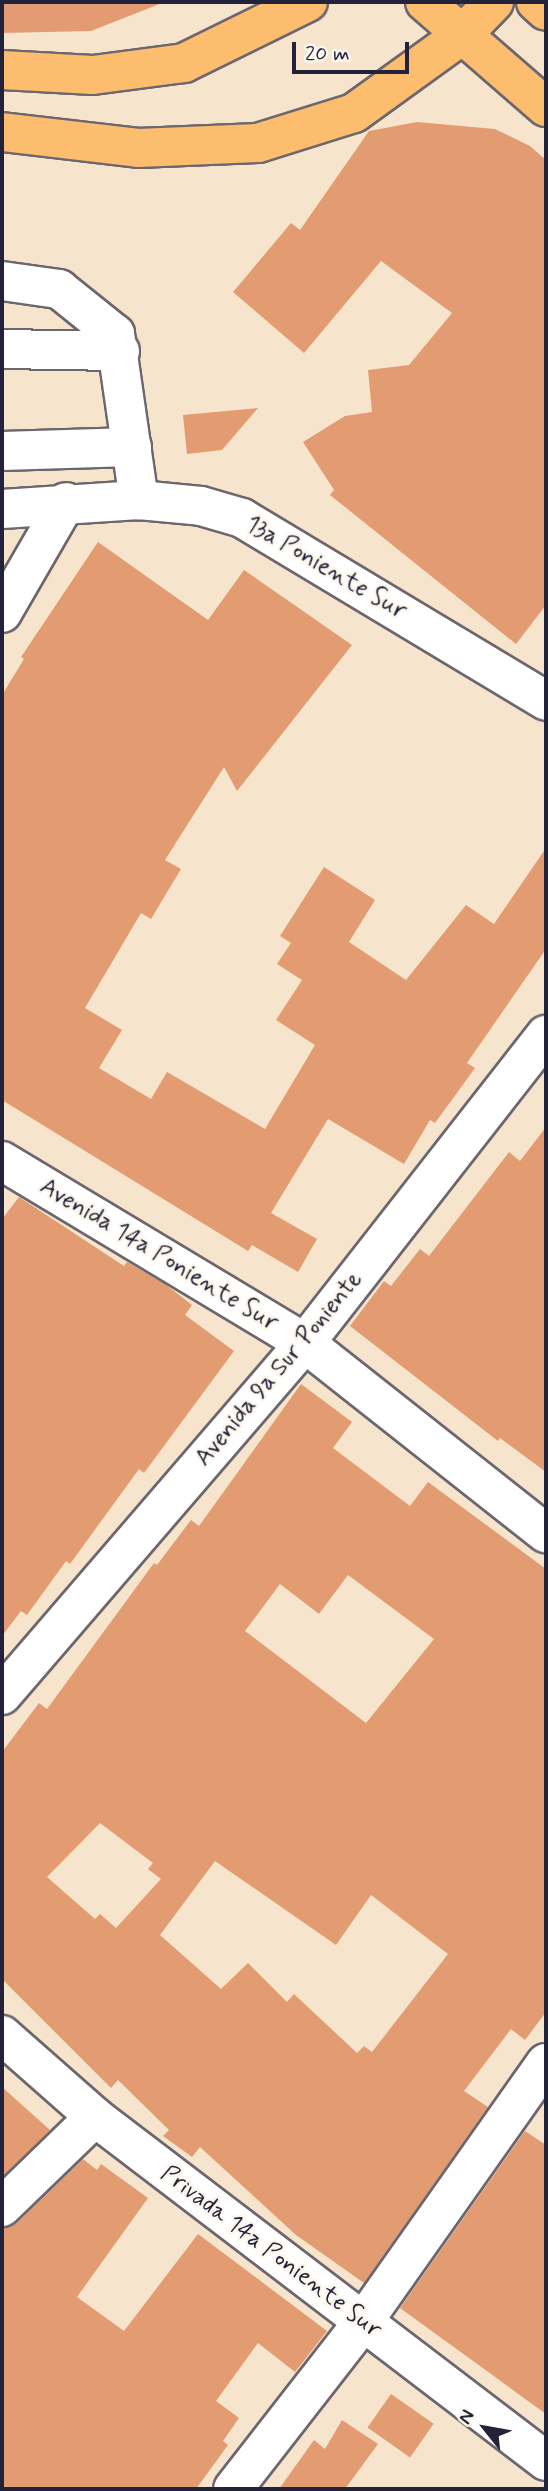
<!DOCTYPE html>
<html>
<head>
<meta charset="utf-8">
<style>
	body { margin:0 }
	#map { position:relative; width:548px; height:2491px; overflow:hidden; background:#f6e5cc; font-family:Mynerve,sans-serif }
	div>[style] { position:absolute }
	.building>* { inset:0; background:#e39b71; transform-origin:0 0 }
	.roads { filter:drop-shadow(2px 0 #6c666e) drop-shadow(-2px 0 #6c666e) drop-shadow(0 2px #6c666e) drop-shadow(0 -2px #6c666e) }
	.minor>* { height:38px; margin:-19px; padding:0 19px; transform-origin:19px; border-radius:19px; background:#fff }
	.major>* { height:38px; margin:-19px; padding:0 19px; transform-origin:19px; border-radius:19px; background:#fcbd6e }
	span { translate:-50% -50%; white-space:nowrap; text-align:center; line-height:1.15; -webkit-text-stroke:5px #fbf7ec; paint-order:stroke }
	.street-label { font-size:24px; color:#22223b }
	.frame { position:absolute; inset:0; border:4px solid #22223b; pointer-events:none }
	.north { position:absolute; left:450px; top:2393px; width:70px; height:70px; -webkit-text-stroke:5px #fbf7ec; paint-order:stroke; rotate:301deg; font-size:19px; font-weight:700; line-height:28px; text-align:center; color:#22223b }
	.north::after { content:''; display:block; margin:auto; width:24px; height:32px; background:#22223b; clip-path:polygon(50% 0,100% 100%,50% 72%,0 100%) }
	.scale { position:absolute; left:292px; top:42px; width:117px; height:32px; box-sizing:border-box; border:4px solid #22223b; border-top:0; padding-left:9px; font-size:21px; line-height:24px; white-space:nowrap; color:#22223b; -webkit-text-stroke:5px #fbf7ec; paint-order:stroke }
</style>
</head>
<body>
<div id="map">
	<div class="building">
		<i style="clip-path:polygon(2px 2px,161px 2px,162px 3px,91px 31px,2px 33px)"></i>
		<i style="clip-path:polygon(417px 122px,495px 129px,530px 146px,546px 160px,546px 605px,516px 644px,330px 495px,334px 490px,303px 442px,345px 416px,372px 412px,368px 370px,409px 365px,452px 313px,381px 261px,304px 353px,233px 292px,291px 223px,300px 230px,369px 131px)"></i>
		<i style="clip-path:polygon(258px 408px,222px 450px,187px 454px,183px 415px)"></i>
		<i style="clip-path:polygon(98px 542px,208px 620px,244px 570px,352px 645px,237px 791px,224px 767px,165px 860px,181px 869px,151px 919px,141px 913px,85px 1008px,122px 1030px,99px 1068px,151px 1099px,167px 1072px,265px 1129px,315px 1045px,276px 1020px,302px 980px,277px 964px,291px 943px,280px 936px,324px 867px,375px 900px,349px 942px,406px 980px,466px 905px,494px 924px,546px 848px,546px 949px,467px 1063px,475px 1068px,435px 1123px,430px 1120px,404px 1164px,328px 1119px,271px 1213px,317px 1239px,298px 1272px,252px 1245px,248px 1251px,2px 1100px,2px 695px,24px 659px,21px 657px)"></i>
		<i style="clip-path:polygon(546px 1127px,546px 1472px,500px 1438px,498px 1441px,350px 1326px,384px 1281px,391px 1286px,420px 1249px,429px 1256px,509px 1152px,520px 1161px)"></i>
		<i style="clip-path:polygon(19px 1197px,124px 1266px,127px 1262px,165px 1284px,192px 1305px,185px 1315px,234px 1351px,144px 1473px,139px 1469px,70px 1564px,66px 1561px,27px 1615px,21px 1611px,2px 1636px,2px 1219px)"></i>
		<i style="clip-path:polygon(evenodd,301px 1384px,352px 1422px,333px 1448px,410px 1506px,428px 1482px,546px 1569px,546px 2012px,525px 2040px,511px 2029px,464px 2091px,488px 2107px,364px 2283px,296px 2235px,200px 2147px,192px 2157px,163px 2136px,169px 2130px,118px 2080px,111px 2088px,2px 1979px,2px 1752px,39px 1703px,47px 1709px,154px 1563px,157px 1565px,191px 1520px,199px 1526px,301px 1384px,348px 1575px,434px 1639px,366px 1723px,245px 1631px,280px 1584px,319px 1614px,348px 1575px,301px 1384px,100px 1823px,153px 1863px,148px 1869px,161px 1879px,116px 1928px,100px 1914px,95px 1919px,47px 1877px,100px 1823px,301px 1384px,215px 1861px,336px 1945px,371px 1895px,448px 1954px,372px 2052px,364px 2046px,357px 2053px,294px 1994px,287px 2002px,248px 1963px,221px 1989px,160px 1935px,215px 1861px)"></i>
		<i style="clip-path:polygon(2px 2087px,50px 2130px,2px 2177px)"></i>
		<i style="clip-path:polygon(525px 2131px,546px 2145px,546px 2414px,400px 2308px)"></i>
		<i style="clip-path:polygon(83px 2159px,97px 2170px,101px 2164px,148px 2198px,77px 2297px,124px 2331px,198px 2234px,327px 2331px,295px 2372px,258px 2343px,216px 2401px,239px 2418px,223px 2441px,228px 2445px,196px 2489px,2px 2489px,2px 2228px,17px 2223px)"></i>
		<i style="left:391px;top:2394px;width:52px;height:41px;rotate:35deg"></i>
		<i style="clip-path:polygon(342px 2420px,378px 2444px,345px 2489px,279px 2489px,314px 2440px,325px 2449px)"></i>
	</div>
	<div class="roads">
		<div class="minor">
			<i style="left:2px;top:281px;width:58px;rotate:8deg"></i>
			<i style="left:59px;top:289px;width:72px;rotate:38.8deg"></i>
			<i style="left:115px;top:334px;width:168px;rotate:81.8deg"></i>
			<i style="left:2px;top:349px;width:118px;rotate:1deg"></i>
			<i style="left:2px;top:451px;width:130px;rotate:-1.8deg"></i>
			<i style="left:2px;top:509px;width:137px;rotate:-3.8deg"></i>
			<i style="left:139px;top:500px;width:62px;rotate:5.5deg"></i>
			<i style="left:201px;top:506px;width:43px;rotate:16.3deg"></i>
			<i style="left:242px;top:518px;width:355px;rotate:31deg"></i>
			<i style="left:2px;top:613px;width:128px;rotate:-60deg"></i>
			<i style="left:2px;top:1161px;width:353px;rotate:31deg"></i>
			<i style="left:305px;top:1343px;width:307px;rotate:38.3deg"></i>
			<i style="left:2px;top:1695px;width:464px;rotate:-49.3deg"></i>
			<i style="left:305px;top:1343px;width:391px;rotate:-52deg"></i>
			<i style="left:2px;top:2035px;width:124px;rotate:41.4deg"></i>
			<i style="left:95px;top:2117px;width:567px;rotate:37.33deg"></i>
			<i style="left:2px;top:2207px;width:129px;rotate:-44.1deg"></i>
			<i style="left:233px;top:2489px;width:212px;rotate:-52.1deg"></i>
			<i style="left:363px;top:2322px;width:317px;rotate:-54.8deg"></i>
		</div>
		<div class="major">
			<i style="left:425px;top:2px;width:160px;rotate:41deg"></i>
			<i style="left:536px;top:2px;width:13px;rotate:42deg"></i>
			<i style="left:2px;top:70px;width:91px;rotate:3.1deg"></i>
			<i style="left:93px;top:75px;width:92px;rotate:-7.5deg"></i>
			<i style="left:184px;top:63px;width:138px;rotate:-26.2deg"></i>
			<i style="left:2px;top:132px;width:137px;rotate:6.7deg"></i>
			<i style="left:138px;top:148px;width:120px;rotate:-2.4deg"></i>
			<i style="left:258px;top:143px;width:101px;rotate:-17.4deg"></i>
			<i style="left:354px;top:113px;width:133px;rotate:-35.8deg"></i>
			<i style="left:462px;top:35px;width:46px;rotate:-45.9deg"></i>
		</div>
	</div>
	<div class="street-label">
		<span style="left:326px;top:568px;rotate:30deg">13a Poniente Sur</span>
		<span style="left:159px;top:1255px;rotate:31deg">Avenida 14a Poniente Sur</span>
		<span style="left:279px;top:1369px;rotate:-50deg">Avenida 9a Sur Poniente</span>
		<span style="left:271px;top:2252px;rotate:37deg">Privada 14a Poniente Sur</span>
	</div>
	<div class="frame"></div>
	<div class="north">N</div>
	<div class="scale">20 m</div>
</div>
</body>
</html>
